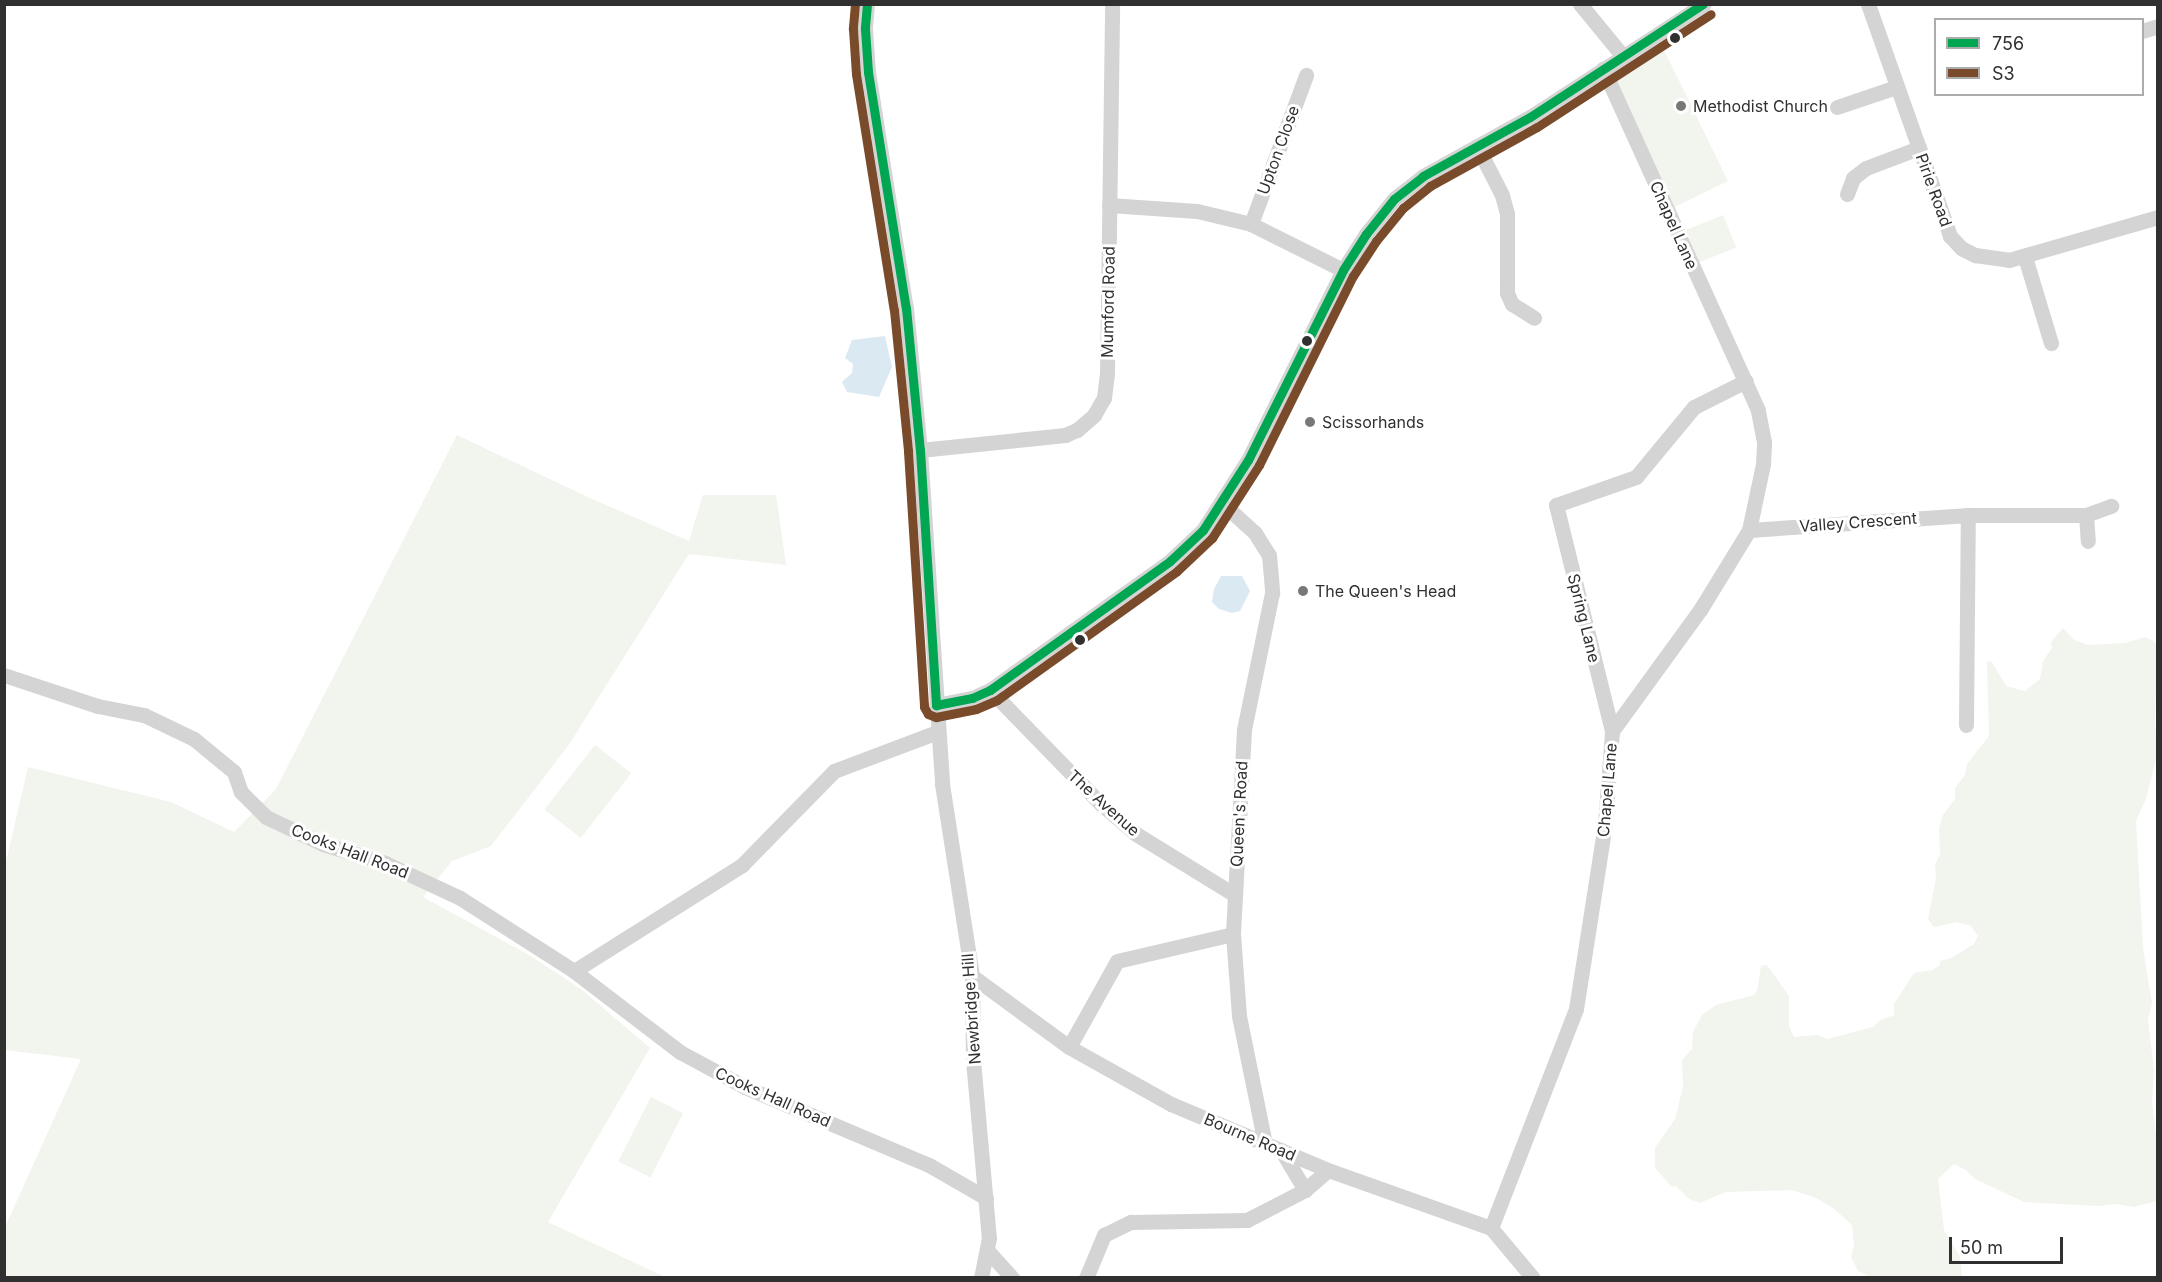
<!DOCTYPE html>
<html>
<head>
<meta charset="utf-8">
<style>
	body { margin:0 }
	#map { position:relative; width:2162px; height:1282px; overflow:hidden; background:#fff; font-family:Inter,sans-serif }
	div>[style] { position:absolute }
	.green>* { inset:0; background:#f1f5ed; transform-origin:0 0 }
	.water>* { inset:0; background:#dbe9f2 }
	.minor>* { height:15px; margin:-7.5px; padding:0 7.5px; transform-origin:7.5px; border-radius:7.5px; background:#d4d4d4 }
	.bus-1>* { height:9px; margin:-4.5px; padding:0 4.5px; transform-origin:4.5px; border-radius:4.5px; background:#00a651 }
	.bus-2>* { height:9px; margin:-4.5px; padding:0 4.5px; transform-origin:4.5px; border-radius:4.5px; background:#7a4b2a }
	.dots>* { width:16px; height:16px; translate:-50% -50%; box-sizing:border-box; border:3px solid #fff; border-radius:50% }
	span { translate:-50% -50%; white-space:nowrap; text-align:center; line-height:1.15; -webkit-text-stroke:6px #fff; paint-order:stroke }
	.poi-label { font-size:16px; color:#303030 }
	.left { translate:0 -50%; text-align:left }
	.street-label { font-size:16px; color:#303030 }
	.frame { position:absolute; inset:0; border:6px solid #303030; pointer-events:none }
	.legend { position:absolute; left:1934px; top:18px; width:210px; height:78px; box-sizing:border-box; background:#fff; border:2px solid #acacac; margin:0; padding:8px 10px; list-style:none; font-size:18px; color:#303030 }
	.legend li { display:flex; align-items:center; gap:12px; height:30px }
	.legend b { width:30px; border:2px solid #acacac }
	.scale { position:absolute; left:1949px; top:1237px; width:114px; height:27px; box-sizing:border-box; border:3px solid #303030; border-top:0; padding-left:8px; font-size:18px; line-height:21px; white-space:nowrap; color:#303030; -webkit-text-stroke:4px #fff; paint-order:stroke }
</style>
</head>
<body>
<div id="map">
	<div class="green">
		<i style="left:1663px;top:48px;width:148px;height:60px;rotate:64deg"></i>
		<i style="left:1723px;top:215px;width:35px;height:40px;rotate:68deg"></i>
		<i style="clip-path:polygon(457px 435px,592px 499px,689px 541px,703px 495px,776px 495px,786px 565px,689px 554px,568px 746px,491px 846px,452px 861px,423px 897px,529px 955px,581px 989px,650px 1048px,548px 1222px,665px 1277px,5px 1277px,5px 1227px,81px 1059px,5px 1050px,5px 866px,28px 767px,171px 802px,234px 832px,276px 789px)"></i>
		<i style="clip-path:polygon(2063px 628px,2074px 640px,2088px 645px,2125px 643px,2145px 637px,2154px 641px,2157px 646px,2155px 721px,2157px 755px,2146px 799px,2136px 821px,2143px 948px,2152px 1003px,2148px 1019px,2154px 1071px,2152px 1102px,2158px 1153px,2157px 1201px,2134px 1207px,2116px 1204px,2099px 1206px,2024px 1202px,1975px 1179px,1966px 1170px,1954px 1164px,1938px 1179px,1944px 1230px,1960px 1256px,1962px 1277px,1873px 1278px,1858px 1271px,1851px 1257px,1854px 1245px,1852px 1225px,1833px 1208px,1814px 1197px,1792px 1190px,1726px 1192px,1700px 1203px,1689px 1199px,1676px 1186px,1672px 1187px,1655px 1168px,1655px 1148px,1675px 1119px,1683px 1087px,1682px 1060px,1692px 1049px,1693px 1032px,1702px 1015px,1716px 1005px,1754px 995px,1757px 991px,1761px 966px,1767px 965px,1789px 996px,1789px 1026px,1794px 1037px,1817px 1035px,1827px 1039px,1873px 1027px,1881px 1020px,1894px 1015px,1894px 1004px,1914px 973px,1933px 970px,1940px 965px,1940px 961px,1951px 958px,1974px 944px,1978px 936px,1971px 926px,1957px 922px,1934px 927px,1928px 919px,1936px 878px,1935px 864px,1940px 855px,1939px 829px,1943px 815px,1955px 799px,1955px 788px,1965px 775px,1967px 764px,1989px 736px,1987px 661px,1992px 662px,2006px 686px,2025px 691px,2040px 679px,2043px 661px,2052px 648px,2051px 642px)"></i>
		<i style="left:595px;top:745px;width:46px;height:82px;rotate:38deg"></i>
		<i style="left:651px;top:1097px;width:36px;height:72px;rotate:27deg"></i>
	</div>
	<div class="water">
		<i style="clip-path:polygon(885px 336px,892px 367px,879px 397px,847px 392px,842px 382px,852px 373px,853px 364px,845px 358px,852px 340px)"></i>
		<i style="clip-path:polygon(1221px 576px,1242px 576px,1250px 591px,1240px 611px,1232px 613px,1219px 609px,1212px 602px,1214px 589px)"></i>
	</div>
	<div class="minor">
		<i style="left:867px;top:4px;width:25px;rotate:95deg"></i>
		<i style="left:865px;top:29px;width:43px;rotate:86deg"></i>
		<i style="left:868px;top:72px;width:239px;rotate:80.9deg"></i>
		<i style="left:906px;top:308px;width:143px;rotate:84.4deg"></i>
		<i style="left:920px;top:450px;width:335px;rotate:86.2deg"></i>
		<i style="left:942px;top:784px;width:194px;rotate:81.1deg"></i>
		<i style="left:972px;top:976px;width:84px;rotate:89.3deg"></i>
		<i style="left:973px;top:1060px;width:179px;rotate:84.9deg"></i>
		<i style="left:989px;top:1238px;width:41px;rotate:101.3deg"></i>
		<i style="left:1580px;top:4px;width:66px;rotate:50.5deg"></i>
		<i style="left:1868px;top:4px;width:233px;rotate:70.5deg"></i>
		<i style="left:1946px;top:224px;width:13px;rotate:72deg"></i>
		<i style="left:1950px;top:236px;width:16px;rotate:47deg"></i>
		<i style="left:1961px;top:248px;width:16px;rotate:27deg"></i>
		<i style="left:1975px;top:255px;width:34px;rotate:8deg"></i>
		<i style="left:2009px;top:260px;width:155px;rotate:-16.1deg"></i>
		<i style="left:2142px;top:31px;width:17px;rotate:-17deg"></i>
		<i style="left:1837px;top:107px;width:62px;rotate:-18.7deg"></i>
		<i style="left:1477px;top:146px;width:55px;rotate:63deg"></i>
		<i style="left:1502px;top:195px;width:20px;rotate:75deg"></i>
		<i style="left:1507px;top:214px;width:79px;rotate:90deg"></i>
		<i style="left:1507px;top:293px;width:12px;rotate:66deg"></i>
		<i style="left:1512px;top:304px;width:26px;rotate:32deg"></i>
		<i style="left:1847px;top:194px;width:17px;rotate:-69deg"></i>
		<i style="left:1853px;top:178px;width:16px;rotate:-38deg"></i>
		<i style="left:1866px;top:168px;width:57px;rotate:-20.7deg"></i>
		<i style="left:1109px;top:205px;width:88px;rotate:3.9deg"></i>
		<i style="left:1197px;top:211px;width:56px;rotate:13.5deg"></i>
		<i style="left:1251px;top:224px;width:103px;rotate:26.6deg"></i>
		<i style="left:1251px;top:224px;width:159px;rotate:-69.7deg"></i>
		<i style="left:2025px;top:257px;width:90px;rotate:73.2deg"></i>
		<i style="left:920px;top:450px;width:146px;rotate:-5.9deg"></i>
		<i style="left:1065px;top:435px;width:13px;rotate:-23deg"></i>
		<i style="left:1077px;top:430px;width:23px;rotate:-41deg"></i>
		<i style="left:1094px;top:415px;width:20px;rotate:-60deg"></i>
		<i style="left:1104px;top:398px;width:24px;rotate:-83deg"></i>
		<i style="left:1107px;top:374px;width:370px;rotate:-89.2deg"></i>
		<i style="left:1222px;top:503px;width:45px;rotate:42.3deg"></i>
		<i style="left:1255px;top:533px;width:26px;rotate:58deg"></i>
		<i style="left:1269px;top:555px;width:38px;rotate:85deg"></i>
		<i style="left:1272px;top:593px;width:140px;rotate:101.6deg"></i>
		<i style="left:1244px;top:730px;width:204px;rotate:93.1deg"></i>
		<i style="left:1233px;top:934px;width:82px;rotate:85.8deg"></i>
		<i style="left:1239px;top:1016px;width:131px;rotate:78.5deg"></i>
		<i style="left:2086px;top:515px;width:26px;rotate:86deg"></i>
		<i style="left:1749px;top:530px;width:220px;rotate:-3.9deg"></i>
		<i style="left:1968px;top:515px;width:118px"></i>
		<i style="left:2086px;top:515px;width:27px;rotate:-20deg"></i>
		<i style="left:4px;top:675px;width:99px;rotate:18.3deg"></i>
		<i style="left:98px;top:706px;width:47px;rotate:11.1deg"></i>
		<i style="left:144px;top:715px;width:55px;rotate:25.6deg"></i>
		<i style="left:194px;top:739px;width:52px;rotate:39.5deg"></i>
		<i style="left:234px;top:772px;width:21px;rotate:71deg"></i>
		<i style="left:241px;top:792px;width:35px;rotate:45deg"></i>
		<i style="left:266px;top:817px;width:63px;rotate:25.3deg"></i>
		<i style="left:323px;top:844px;width:65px;rotate:17deg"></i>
		<i style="left:385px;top:863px;width:83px;rotate:25deg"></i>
		<i style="left:460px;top:898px;width:135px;rotate:32.6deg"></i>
		<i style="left:574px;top:971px;width:133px;rotate:37.4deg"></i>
		<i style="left:680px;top:1052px;width:74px;rotate:28.3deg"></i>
		<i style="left:745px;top:1087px;width:200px;rotate:23deg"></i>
		<i style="left:929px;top:1165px;width:66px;rotate:30.1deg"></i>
		<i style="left:990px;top:690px;width:158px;rotate:45.8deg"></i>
		<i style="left:1100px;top:803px;width:48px;rotate:40.7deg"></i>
		<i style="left:1136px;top:834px;width:116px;rotate:31.6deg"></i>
		<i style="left:936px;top:705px;width:37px;rotate:-11deg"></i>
		<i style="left:972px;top:698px;width:20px;rotate:-24deg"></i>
		<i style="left:990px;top:690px;width:221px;rotate:-35.6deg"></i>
		<i style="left:1170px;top:561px;width:45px;rotate:-43.2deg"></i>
		<i style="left:1203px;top:530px;width:83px;rotate:-57.3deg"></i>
		<i style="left:1248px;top:460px;width:212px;rotate:-63.4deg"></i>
		<i style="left:1343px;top:270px;width:43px;rotate:-57.4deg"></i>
		<i style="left:1366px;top:234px;width:45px;rotate:-51.3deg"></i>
		<i style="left:1394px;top:199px;width:37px;rotate:-38deg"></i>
		<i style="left:1423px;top:176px;width:122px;rotate:-28.9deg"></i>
		<i style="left:1530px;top:117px;width:207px;rotate:-33deg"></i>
		<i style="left:1966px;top:725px;width:210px;rotate:-89.5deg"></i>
		<i style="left:1612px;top:731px;width:233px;rotate:-103.9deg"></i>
		<i style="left:1556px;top:505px;width:85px;rotate:-19.3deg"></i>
		<i style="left:1636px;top:477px;width:91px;rotate:-50.4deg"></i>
		<i style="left:1694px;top:407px;width:58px;rotate:-26.6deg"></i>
		<i style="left:574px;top:971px;width:199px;rotate:-32.2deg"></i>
		<i style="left:742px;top:865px;width:132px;rotate:-45.6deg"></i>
		<i style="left:834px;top:771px;width:110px;rotate:-20.7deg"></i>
		<i style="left:972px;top:976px;width:120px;rotate:36.2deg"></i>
		<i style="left:1069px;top:1047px;width:117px;rotate:29.2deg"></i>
		<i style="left:1171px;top:1104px;width:170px;rotate:22.8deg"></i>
		<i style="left:1328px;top:1170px;width:173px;rotate:19.6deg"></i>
		<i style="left:1491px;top:1228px;width:65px;rotate:50deg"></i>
		<i style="left:1069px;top:1047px;width:98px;rotate:-60.8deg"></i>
		<i style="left:1117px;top:961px;width:119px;rotate:-13.1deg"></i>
		<i style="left:1281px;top:1150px;width:47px;rotate:59deg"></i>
		<i style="left:1491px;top:1228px;width:235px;rotate:-68.8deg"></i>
		<i style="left:1576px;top:1009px;width:188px;rotate:-81.1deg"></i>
		<i style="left:1605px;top:823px;width:92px;rotate:-85.6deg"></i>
		<i style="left:1612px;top:731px;width:150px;rotate:-54deg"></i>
		<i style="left:1700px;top:610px;width:94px;rotate:-58.5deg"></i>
		<i style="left:1749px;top:530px;width:67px;rotate:-78deg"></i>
		<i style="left:1763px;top:464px;width:22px;rotate:-87deg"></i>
		<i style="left:1764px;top:442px;width:33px;rotate:-101deg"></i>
		<i style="left:1758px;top:410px;width:375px;rotate:-114.4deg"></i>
		<i style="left:987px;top:1250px;width:38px;rotate:48deg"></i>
		<i style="left:1086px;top:1278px;width:47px;rotate:-67.3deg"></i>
		<i style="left:1104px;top:1235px;width:30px;rotate:-26deg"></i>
		<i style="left:1131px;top:1222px;width:116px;rotate:-1deg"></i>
		<i style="left:1247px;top:1220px;width:65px;rotate:-27.3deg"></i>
		<i style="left:1305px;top:1190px;width:30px;rotate:-41deg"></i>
	</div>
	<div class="bus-1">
		<i style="left:867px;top:4px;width:25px;rotate:95deg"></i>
		<i style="left:865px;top:29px;width:43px;rotate:86deg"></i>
		<i style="left:868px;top:72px;width:239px;rotate:80.9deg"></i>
		<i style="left:906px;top:308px;width:143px;rotate:84.4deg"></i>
		<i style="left:920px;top:450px;width:256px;rotate:86.4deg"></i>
		<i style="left:936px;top:705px;width:37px;rotate:-11deg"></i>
		<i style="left:972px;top:698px;width:20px;rotate:-24deg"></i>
		<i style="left:990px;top:690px;width:221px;rotate:-35.6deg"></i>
		<i style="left:1170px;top:561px;width:45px;rotate:-43.2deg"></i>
		<i style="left:1203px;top:530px;width:83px;rotate:-57.3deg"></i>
		<i style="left:1248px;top:460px;width:212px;rotate:-63.4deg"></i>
		<i style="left:1343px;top:270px;width:43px;rotate:-57.4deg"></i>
		<i style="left:1366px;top:234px;width:45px;rotate:-51.3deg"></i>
		<i style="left:1394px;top:199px;width:37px;rotate:-38deg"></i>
		<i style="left:1423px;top:176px;width:122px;rotate:-28.9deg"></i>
		<i style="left:1530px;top:117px;width:207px;rotate:-33.2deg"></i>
	</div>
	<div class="bus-2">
		<i style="left:855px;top:4px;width:25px;rotate:95deg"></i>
		<i style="left:853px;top:29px;width:45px;rotate:86.2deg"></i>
		<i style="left:856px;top:74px;width:239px;rotate:80.9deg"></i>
		<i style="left:894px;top:310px;width:142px;rotate:84.3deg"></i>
		<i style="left:908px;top:451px;width:256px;rotate:86.4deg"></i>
		<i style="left:924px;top:707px;width:8px;rotate:60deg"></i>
		<i style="left:928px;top:714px;width:9px;rotate:21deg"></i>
		<i style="left:936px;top:717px;width:41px;rotate:-11.3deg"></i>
		<i style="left:976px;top:709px;width:23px;rotate:-23deg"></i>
		<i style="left:997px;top:700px;width:221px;rotate:-35.6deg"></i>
		<i style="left:1177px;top:571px;width:48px;rotate:-43.3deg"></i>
		<i style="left:1212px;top:538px;width:87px;rotate:-57.2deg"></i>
		<i style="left:1259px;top:465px;width:211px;rotate:-63.6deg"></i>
		<i style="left:1353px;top:276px;width:42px;rotate:-56.7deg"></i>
		<i style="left:1376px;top:241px;width:43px;rotate:-50.7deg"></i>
		<i style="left:1403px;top:208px;width:35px;rotate:-39deg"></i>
		<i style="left:1430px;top:186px;width:122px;rotate:-28.9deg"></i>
		<i style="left:1537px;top:127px;width:207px;rotate:-33deg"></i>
	</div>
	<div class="dots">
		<i style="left:1675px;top:38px;background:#303030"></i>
		<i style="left:1681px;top:106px;background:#787878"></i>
		<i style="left:1307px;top:341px;background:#303030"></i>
		<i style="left:1310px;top:422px;background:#787878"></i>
		<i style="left:1303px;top:591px;background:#787878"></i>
		<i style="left:1080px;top:640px;background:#303030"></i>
	</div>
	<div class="poi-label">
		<span class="left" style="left:1693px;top:106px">Methodist Church</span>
		<span class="left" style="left:1322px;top:422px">Scissorhands</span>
		<span class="left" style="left:1315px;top:591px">The Queen's Head</span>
	</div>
	<div class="street-label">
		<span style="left:1278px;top:150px;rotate:-70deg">Upton Close</span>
		<span style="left:1934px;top:190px;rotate:70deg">Pirie Road</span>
		<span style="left:1674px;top:225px;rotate:66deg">Chapel Lane</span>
		<span style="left:1108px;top:302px;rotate:-89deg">Mumford Road</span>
		<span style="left:1858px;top:522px;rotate:-4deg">Valley Crescent</span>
		<span style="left:1584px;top:618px;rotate:76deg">Spring Lane</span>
		<span style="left:1607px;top:790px;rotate:-85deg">Chapel Lane</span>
		<span style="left:1104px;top:803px;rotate:42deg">The Avenue</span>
		<span style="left:1239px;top:814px;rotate:-87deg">Queen's Road</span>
		<span style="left:350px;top:851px;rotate:21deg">Cooks Hall Road</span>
		<span style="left:971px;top:1009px;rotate:-94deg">Newbridge Hill</span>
		<span style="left:773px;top:1097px;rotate:24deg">Cooks Hall Road</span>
		<span style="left:1250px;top:1137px;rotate:23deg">Bourne Road</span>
	</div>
	<div class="frame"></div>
	<ul class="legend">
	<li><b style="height:8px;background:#00a651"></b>756</li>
	<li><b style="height:8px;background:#7a4b2a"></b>S3</li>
	</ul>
	<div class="scale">50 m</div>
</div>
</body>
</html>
